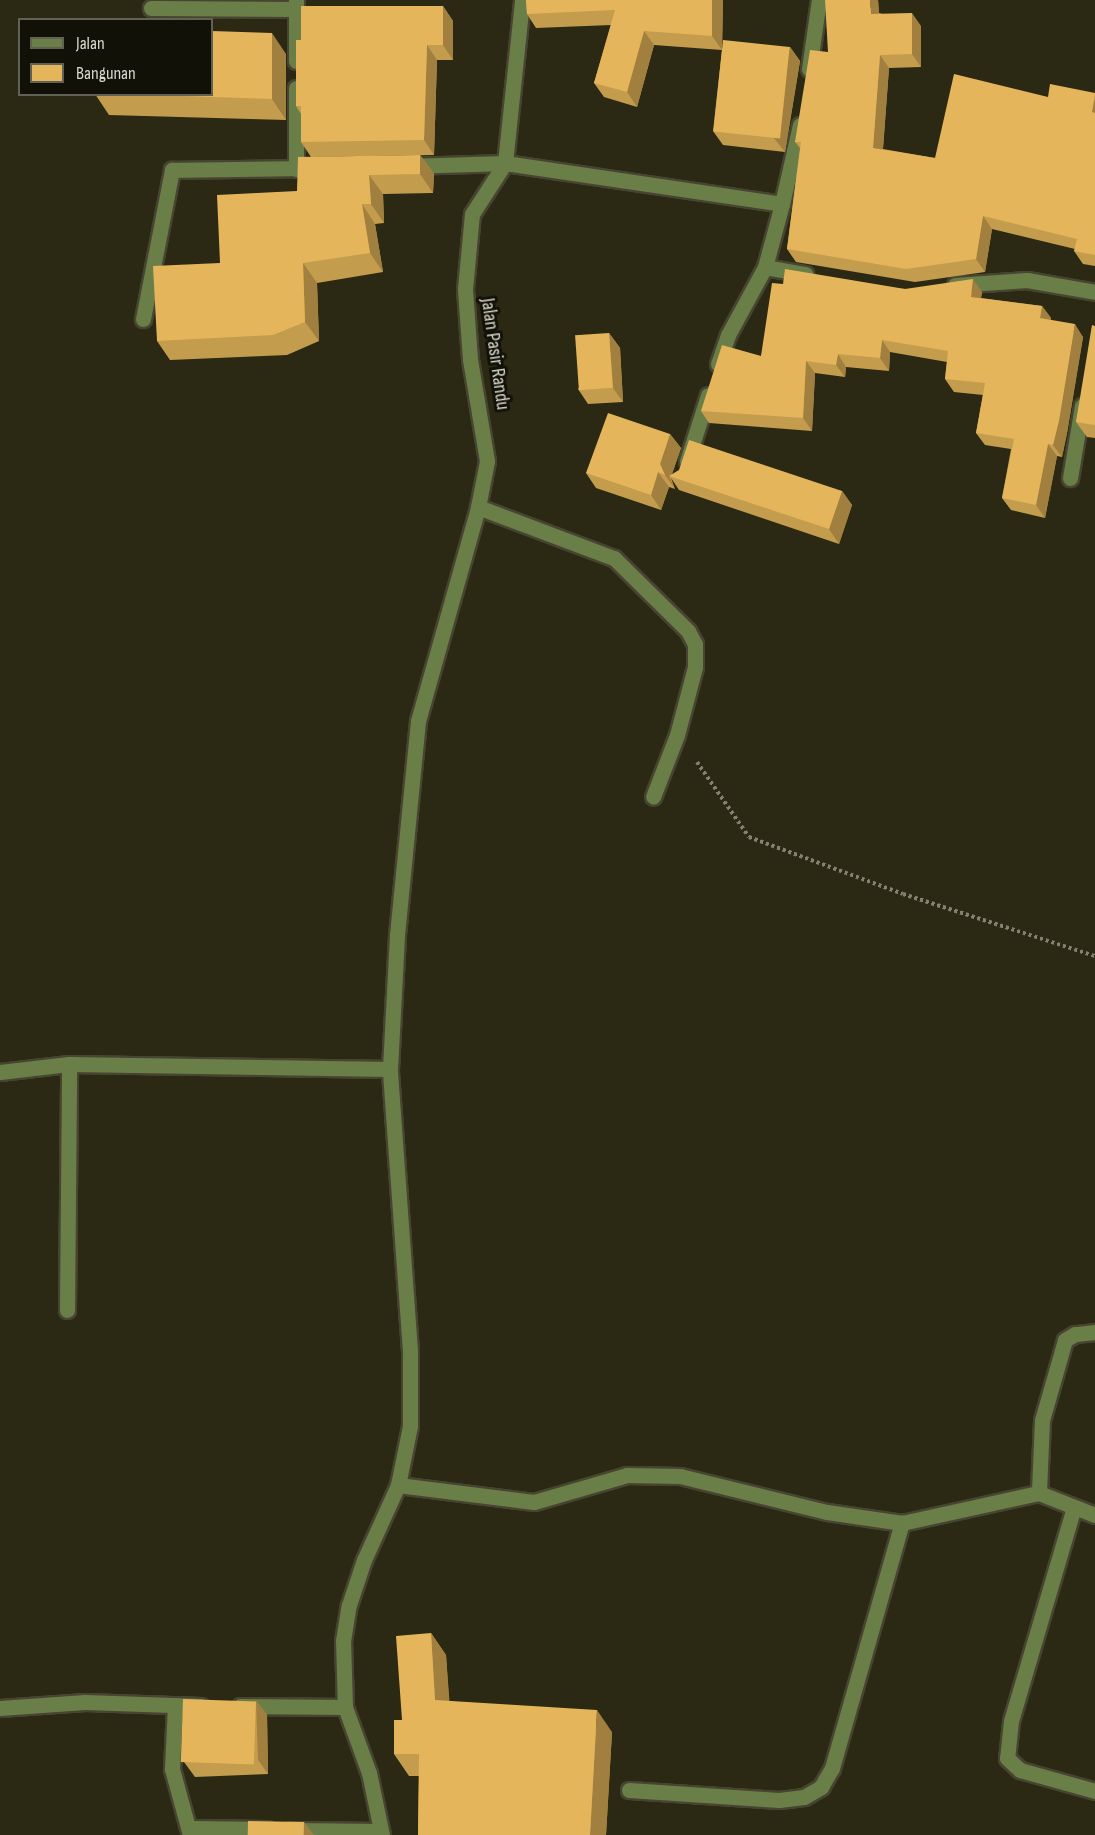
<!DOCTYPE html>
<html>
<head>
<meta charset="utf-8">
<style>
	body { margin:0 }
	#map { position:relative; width:1095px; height:1835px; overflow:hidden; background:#2b2913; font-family:"Sofia Sans Condensed",sans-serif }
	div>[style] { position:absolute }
	.path>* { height:4px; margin-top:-2px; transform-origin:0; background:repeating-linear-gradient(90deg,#838170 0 3px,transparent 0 6px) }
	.roads { filter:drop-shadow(2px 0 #474531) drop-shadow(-2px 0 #474531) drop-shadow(0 2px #474531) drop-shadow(0 -2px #474531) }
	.minor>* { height:15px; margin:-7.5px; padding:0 7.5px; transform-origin:7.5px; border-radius:7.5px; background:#6a7f48 }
	.wall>* { inset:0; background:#c49c4d }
	.shaded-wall>* { inset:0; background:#a07f3f }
	.building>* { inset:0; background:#e4b55a; transform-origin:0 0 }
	span { translate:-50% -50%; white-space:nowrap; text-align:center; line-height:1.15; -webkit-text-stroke:6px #121108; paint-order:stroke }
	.street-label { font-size:20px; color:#dad9cc }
	.legend { position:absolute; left:18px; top:18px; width:195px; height:78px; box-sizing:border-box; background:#121108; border:2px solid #626156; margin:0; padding:8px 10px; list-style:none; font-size:18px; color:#dad9cc }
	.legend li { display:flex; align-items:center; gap:12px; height:30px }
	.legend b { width:30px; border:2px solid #626156 }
</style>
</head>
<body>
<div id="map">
	<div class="path">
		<i style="left:697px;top:762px;width:91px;rotate:55.3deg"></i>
		<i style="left:749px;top:837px;width:164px;rotate:20.3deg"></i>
		<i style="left:903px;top:894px;width:202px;rotate:17.9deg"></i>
	</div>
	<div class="roads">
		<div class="minor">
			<i style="left:151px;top:8px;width:145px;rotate:0.4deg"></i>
			<i style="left:296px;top:61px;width:61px;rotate:-90deg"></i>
			<i style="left:809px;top:69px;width:70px;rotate:-81.8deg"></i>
			<i style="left:296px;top:88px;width:81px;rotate:90deg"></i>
			<i style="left:408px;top:166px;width:97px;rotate:-1.8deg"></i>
			<i style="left:505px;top:163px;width:280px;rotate:8.4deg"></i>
			<i style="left:782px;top:204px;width:65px;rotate:105.1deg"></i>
			<i style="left:765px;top:267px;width:41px;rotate:9.9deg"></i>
			<i style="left:782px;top:204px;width:81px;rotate:-77.2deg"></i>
			<i style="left:955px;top:285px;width:72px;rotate:-4deg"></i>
			<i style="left:1027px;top:280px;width:69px;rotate:10deg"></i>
			<i style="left:143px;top:319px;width:152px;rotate:-79deg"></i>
			<i style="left:172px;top:170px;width:146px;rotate:-0.8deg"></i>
			<i style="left:718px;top:364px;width:31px;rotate:-71deg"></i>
			<i style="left:728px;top:335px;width:77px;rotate:-61.4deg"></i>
			<i style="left:687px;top:461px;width:69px;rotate:-72.3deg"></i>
			<i style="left:1070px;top:478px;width:73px;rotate:-80.5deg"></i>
			<i style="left:478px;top:507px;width:145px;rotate:20.6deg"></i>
			<i style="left:614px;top:558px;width:104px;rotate:44.6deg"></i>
			<i style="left:688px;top:631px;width:15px;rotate:62deg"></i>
			<i style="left:695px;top:644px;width:23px;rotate:90deg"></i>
			<i style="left:695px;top:667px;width:70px;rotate:104.8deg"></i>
			<i style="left:677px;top:735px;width:66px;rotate:111.2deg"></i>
			<i style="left:0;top:1072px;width:69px;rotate:-6.6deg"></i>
			<i style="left:69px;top:1064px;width:321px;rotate:0.9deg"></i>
			<i style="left:67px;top:1310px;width:246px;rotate:-89.5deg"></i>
			<i style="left:1095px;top:1332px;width:20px;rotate:174deg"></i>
			<i style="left:1075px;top:1334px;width:12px;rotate:149deg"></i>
			<i style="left:1065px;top:1340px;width:83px;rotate:106deg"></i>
			<i style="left:1042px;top:1420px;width:73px;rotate:92.4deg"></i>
			<i style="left:1039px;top:1493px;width:60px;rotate:21.4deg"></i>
			<i style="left:398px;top:1485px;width:137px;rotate:7.1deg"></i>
			<i style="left:534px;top:1502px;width:97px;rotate:-16.2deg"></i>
			<i style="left:627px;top:1475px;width:53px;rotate:1.1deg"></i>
			<i style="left:680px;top:1476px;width:151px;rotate:13.8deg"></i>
			<i style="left:827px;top:1512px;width:76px;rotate:8.3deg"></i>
			<i style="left:902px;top:1523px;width:140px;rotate:-12.4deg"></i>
			<i style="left:1074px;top:1507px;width:223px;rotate:106.4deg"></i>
			<i style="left:1011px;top:1721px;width:37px;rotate:96deg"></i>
			<i style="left:1007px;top:1758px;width:18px;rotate:43deg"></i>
			<i style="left:1020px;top:1770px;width:78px;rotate:15.6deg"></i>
			<i style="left:175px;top:1705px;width:64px;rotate:92.7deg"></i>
			<i style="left:172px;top:1769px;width:68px;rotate:74.7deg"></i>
			<i style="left:240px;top:1706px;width:105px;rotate:0.5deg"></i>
			<i style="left:0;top:1708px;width:85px;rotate:-4deg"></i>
			<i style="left:85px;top:1702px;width:116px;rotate:2deg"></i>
			<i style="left:629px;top:1790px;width:150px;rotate:3.8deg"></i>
			<i style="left:779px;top:1800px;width:25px;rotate:-7deg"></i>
			<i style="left:804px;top:1797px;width:20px;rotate:-30deg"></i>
			<i style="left:821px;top:1787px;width:22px;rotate:-60deg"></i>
			<i style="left:832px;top:1768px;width:255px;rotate:-74.1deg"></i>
			<i style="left:190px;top:1828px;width:77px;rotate:0.7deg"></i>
			<i style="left:291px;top:1830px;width:90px;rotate:0.6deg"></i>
			<i style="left:382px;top:1835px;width:63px;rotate:-101.8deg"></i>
			<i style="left:369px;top:1773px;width:70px;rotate:-110deg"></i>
			<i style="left:345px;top:1707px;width:66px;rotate:-91.7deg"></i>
			<i style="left:343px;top:1641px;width:36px;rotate:-81deg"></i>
			<i style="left:349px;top:1605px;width:47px;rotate:-71.6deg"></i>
			<i style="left:364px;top:1560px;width:82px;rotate:-65.6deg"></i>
			<i style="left:398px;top:1485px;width:60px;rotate:-78.5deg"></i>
			<i style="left:410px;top:1426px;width:75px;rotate:-90deg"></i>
			<i style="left:410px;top:1351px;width:283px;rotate:-94.1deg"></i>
			<i style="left:390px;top:1069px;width:134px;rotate:-87deg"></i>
			<i style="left:397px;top:935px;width:215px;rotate:-84.4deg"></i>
			<i style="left:418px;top:721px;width:222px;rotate:-74.3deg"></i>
			<i style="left:478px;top:507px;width:47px;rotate:-78.9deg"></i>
			<i style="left:487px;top:461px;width:103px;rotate:-99.5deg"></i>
			<i style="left:470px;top:359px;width:70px;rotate:-94.1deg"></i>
			<i style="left:465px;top:289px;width:75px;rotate:-84.7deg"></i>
			<i style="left:472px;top:214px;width:61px;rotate:-57.1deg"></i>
			<i style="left:505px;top:163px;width:164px;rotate:-84deg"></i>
		</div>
	</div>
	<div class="wall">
		<i style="clip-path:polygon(526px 0,723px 0,722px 49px,790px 47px,800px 61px,785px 152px,723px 145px,713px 131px,722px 50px,654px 45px,637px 107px,604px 97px,594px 83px,611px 25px,536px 28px,527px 14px)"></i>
		<i style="clip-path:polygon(878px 0,879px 13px,921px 26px,921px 67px,889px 68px,883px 149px,935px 158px,1048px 97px,1095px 93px,1095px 266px,1083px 264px,1074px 251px,1075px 249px,992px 229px,985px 272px,915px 282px,796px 262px,787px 249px,800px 148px,795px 142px,828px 52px)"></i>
		<i style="clip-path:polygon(443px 6px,453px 21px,453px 60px,437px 60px,434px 155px,311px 157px,301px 142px,301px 114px,296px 106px,301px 40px)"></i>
		<i style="clip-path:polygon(286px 54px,286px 120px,109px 115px,95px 94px,212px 94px)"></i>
		<i style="clip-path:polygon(420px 155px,434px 174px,433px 193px,383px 194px,384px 223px,375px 224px,383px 272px,317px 283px,319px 341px,287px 355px,170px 360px,157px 341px,220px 263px,297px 191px)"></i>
		<i style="clip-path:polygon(783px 284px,982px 292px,981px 298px,1042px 306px,1051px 318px,1050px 320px,1083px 337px,1067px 433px,1062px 457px,1057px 456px,1045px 518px,1011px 510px,1002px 498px,1011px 449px,985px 445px,976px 433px,983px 395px,954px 392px,945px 379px,947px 362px,890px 352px,889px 371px,846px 367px,845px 377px,815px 373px,812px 431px,709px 423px,701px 411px,761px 356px)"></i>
		<i style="clip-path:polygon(1095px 326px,1095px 438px,1087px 437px,1076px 422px)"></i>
		<i style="clip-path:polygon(609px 333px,620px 348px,623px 402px,588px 404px,578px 389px)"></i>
		<i style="clip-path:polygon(670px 434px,681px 448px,672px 474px,842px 491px,852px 505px,839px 544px,679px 490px,671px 478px,675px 489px,669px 487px,661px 510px,596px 488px,586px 473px)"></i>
		<i style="clip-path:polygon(431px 1633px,446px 1655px,449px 1701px,612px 1732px,606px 1835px,418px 1835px,419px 1776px,409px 1776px,394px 1754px)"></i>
		<i style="clip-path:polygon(256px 1701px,267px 1715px,268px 1774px,195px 1777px,184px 1762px)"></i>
	</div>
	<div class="shaded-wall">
		<i style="clip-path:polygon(712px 0,723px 0,722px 50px,712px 36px)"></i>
		<i style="clip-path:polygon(870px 0,878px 0,880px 26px,871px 14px)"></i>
		<i style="clip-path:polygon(443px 6px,453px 21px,453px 60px,443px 45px)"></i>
		<i style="clip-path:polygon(912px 13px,921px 26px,921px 67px,912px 54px)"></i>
		<i style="clip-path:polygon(644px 31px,654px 45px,637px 107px,627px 92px)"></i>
		<i style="clip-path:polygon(272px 33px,286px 54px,286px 120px,272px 99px)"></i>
		<i style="clip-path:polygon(427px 45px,437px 60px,434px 155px,424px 140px)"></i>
		<i style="clip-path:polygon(790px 47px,800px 61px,785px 152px,774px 138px)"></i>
		<i style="clip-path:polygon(880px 55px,889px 68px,882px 161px,873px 148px)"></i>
		<i style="clip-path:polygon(1095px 98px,1095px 116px,1092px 112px)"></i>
		<i style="clip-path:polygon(420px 155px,434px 174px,433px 193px,420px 174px)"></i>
		<i style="clip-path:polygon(369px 175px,383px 194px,384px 223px,371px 204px)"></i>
		<i style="clip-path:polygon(362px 204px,375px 224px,383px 272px,370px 253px)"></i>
		<i style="clip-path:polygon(983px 216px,992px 229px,985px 272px,976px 259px)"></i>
		<i style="clip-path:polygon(303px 263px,317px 283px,319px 341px,305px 322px)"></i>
		<i style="clip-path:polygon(973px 279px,982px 292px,979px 310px,971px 297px)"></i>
		<i style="clip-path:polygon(1042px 306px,1051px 318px,1049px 331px,1040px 318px)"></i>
		<i style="clip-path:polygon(1075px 324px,1083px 337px,1067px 433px,1062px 457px,1053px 445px)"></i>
		<i style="clip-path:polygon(609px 333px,620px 348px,623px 402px,613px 388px)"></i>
		<i style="clip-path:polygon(882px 340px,890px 352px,889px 371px,880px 358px)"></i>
		<i style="clip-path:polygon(838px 354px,846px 367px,845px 377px,836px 365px)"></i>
		<i style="clip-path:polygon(806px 361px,815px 373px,812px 431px,803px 418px)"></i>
		<i style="clip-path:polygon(670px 434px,681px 448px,671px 477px,669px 476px,675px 489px,665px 475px,660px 464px)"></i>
		<i style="clip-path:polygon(1048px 444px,1057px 456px,1045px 518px,1036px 505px)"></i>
		<i style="clip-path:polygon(658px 472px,669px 487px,661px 510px,651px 495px)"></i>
		<i style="clip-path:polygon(842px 491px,852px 505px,839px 544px,829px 529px)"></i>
		<i style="clip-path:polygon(431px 1633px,446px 1655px,451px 1722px,435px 1700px)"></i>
		<i style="clip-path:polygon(256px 1701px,267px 1715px,268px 1774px,258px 1760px)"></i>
		<i style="clip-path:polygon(597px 1710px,612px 1732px,606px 1835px,590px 1835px)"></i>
		<i style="clip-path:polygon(304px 1822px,314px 1835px,304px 1835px)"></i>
	</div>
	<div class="building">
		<i style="clip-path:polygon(526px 0,712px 0,712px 36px,644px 31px,627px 92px,594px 83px,615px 10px,527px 14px)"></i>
		<i style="clip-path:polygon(825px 0,870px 0,871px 14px,912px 13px,912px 54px,880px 55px,873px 148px,935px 158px,954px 74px,1048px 97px,1050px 84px,1095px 93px,1092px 112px,1095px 113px,1095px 255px,1074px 251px,1077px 239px,983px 216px,976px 259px,906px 269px,787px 249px,801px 142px,795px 142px,810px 50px,828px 52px)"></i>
		<i style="clip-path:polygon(301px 6px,443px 6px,443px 45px,427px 45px,424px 140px,301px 142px,301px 106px,296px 106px,296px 40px,301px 40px)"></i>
		<i style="clip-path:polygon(212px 31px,272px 33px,272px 99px,122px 94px,212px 94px)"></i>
		<i style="left:723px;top:40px;width:67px;height:92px;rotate:6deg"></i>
		<i style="clip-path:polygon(420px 155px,420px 174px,369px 175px,371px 204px,362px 204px,370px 253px,303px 263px,305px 322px,273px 335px,157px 341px,153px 266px,220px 263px,217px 195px,297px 191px,298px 157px)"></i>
		<i style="clip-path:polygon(785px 269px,905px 289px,973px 279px,971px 297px,1042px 306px,1040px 318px,1075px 324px,1059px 421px,1053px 445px,1048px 444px,1036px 505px,1002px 498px,1014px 439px,976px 433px,985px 383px,945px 379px,948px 351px,882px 340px,880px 358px,838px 354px,836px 365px,806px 361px,803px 418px,701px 411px,722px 345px,761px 356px,772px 283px,783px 284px)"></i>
		<i style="clip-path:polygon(1092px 325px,1095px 326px,1095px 425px,1076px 422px)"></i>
		<i style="left:609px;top:333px;width:55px;height:34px;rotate:86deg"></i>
		<i style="clip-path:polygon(608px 413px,670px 434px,660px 464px,665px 475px,658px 472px,651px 495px,586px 473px)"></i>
		<i style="clip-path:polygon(689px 440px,842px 491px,829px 529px,669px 476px,679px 470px)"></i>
		<i style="clip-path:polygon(431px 1633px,435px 1700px,597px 1710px,590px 1835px,418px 1835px,419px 1754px,394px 1754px,394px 1720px,402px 1720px,396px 1636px)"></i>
		<i style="left:183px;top:1699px;width:73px;height:63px;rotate:2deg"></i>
		<i style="left:248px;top:1821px;width:56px;height:14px;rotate:1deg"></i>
	</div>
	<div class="street-label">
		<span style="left:495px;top:354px;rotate:82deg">Jalan Pasir Randu</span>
	</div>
	<ul class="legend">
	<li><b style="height:8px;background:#6a7f48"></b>Jalan</li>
	<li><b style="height:16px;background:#e4b55a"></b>Bangunan</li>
	</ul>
</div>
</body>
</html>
